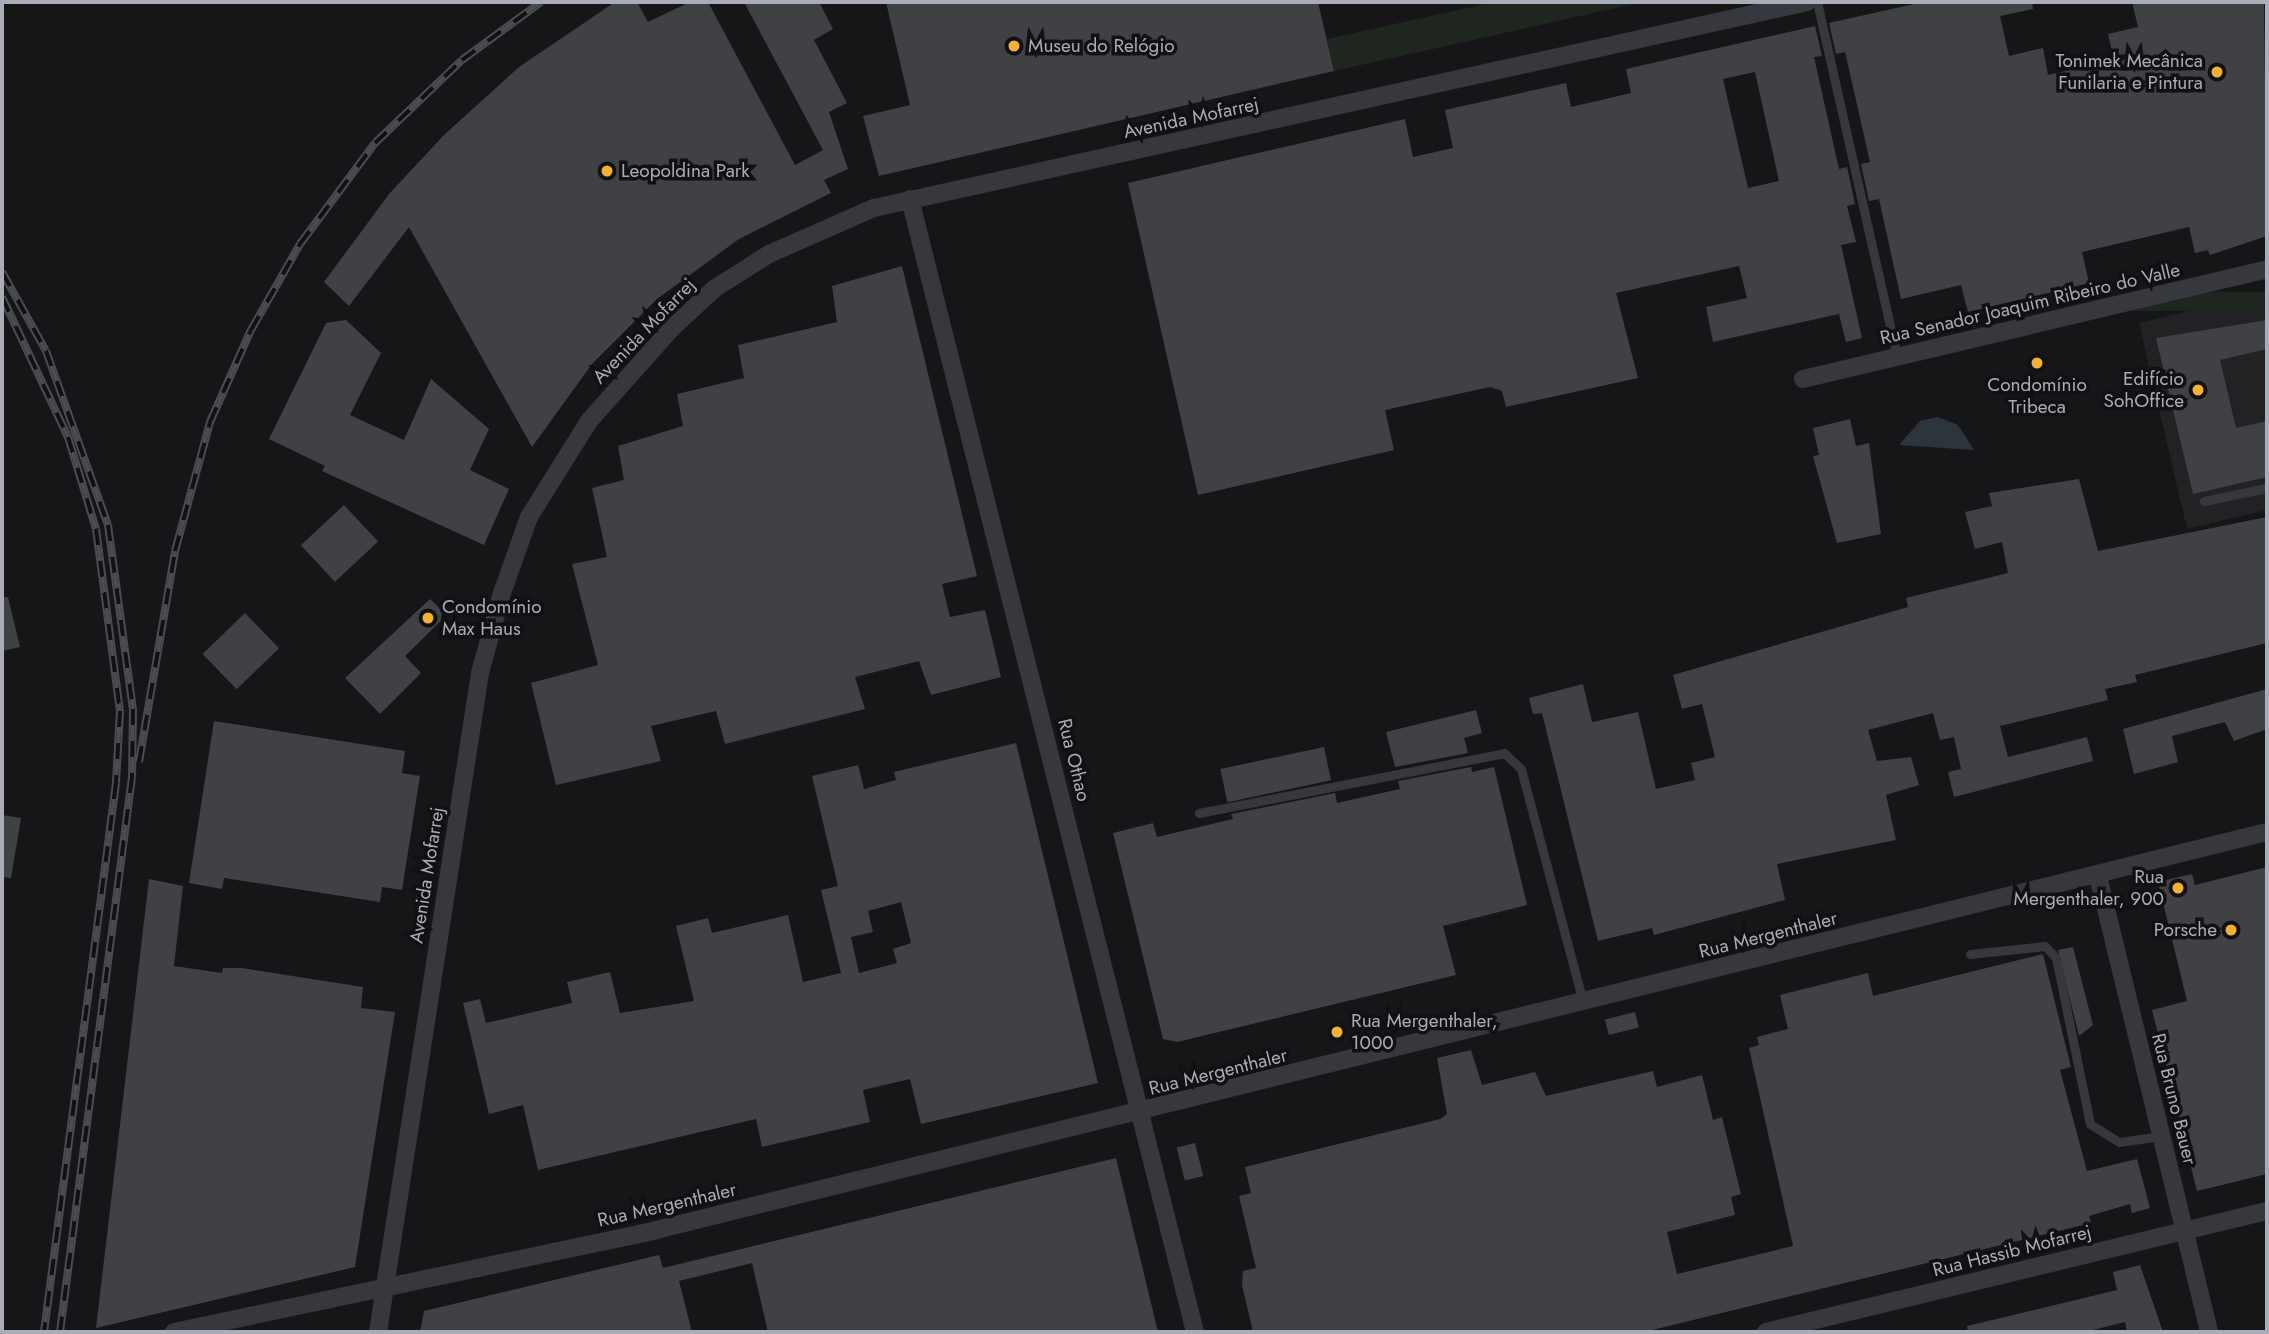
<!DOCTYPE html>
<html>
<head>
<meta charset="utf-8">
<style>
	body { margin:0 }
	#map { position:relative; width:2269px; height:1334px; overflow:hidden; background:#161618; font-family:Jost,sans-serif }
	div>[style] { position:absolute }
	.built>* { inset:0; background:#222225 }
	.green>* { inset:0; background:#1e261f; transform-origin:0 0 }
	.water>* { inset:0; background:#2c353c }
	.building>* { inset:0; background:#404145; transform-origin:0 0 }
	.lane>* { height:9px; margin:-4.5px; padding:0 4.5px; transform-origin:4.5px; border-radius:4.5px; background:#37383d }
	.street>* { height:18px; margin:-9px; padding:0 9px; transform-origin:9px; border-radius:9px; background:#37383d }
	.rail>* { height:8px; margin-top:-4px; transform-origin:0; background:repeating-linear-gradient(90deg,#111113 0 16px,#4a4c52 0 32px); box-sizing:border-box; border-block:2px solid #4a4c52 }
	.dots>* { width:19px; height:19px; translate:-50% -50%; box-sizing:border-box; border:4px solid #111113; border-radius:50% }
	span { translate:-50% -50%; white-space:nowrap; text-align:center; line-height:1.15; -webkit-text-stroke:7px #111113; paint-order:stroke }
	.poi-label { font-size:19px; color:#a8adb8 }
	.left { translate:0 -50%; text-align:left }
	.right { translate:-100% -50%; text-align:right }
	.street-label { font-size:19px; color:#a8adb8 }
	.frame { position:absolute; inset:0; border:4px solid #a8adb8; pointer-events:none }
</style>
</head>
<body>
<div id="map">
	<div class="built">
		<i style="clip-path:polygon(2267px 292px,2267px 510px,2187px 529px,2139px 323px)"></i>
	</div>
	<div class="green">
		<i style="clip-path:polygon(1494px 2px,1643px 2px,1334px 71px,1327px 39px)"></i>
		<i style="left:2267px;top:292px;width:19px;height:132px;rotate:90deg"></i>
	</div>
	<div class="water">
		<i style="clip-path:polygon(1938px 417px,1958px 425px,1974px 450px,1899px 445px,1920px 421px)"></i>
	</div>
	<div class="building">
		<i style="clip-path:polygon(615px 2px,637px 2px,648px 22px,690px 2px,708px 2px,795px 165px,823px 150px,744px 2px,819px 2px,833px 29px,814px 40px,847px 103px,829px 112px,848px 169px,824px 180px,831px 193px,739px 239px,657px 299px,592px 364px,532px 447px,409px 227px,349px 306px,324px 282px,389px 194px,444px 135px,519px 67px)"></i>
		<i style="clip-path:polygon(886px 2px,1318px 2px,1334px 71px,879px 176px,863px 116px,910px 105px)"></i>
		<i style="clip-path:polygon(1923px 2px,2032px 2px,2033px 9px,2000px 16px,2009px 56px,2043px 48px,2048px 75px,2114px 60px,2108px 34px,2138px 27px,2132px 2px,2264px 2px,2267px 236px,2210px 255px,2208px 250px,2195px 253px,2189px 227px,2082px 252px,2089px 283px,1968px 312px,1961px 285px,1901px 299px,1879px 199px,1869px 201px,1861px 164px,1870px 162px,1845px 52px,1836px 54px,1829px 23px)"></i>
		<i style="clip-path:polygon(evenodd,1815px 26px,1822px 56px,1814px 57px,1839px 169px,1847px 167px,1855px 204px,1847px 206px,1856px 242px,1841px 245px,1862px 338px,1846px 342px,1839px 314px,1713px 342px,1706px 307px,1747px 298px,1739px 266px,1616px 293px,1638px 378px,1506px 407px,1502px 391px,1490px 387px,1385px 410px,1394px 450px,1198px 495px,1128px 183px,1405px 119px,1413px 157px,1453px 148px,1445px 110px,1566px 83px,1571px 107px,1631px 93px,1626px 69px,1815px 26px,1755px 72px,1779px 181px,1748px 188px,1723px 79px,1755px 72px)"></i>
		<i style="clip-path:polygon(902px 266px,977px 576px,942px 584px,950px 617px,985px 610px,1001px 677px,931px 695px,919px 661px,855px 677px,865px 709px,725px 744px,716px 711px,651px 726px,661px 761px,556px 785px,531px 683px,598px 665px,572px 564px,607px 557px,592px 488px,624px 480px,618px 446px,683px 426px,677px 394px,744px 378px,738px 345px,837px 322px,832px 286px)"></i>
		<i style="clip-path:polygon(346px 320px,381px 353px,350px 415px,404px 440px,431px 379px,489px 429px,470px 470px,509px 489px,484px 545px,322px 471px,325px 466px,269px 439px,326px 323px)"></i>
		<i style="clip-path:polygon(2267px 320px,2267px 349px,2220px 360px,2236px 428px,2267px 421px,2267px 477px,2193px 494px,2156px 338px)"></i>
		<i style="clip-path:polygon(1850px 419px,1856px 446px,1869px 443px,1881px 534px,1837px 543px,1813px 456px,1819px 455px,1813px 428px)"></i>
		<i style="clip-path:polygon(2079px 479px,2098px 551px,2267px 517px,2267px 643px,2135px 675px,2137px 682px,2105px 689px,2108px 700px,2000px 726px,2008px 757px,2087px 737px,2093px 761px,1954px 797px,1948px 772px,1961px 769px,1954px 737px,1940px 740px,1933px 713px,1868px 730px,1877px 761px,1911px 757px,1919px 785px,1886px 795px,1896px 840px,1777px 864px,1785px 900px,1654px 935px,1652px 928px,1598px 941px,1542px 713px,1533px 714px,1529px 698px,1583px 684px,1592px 722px,1638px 712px,1656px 789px,1695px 780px,1691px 763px,1715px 757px,1702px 704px,1682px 709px,1673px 675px,1908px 607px,1906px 598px,2008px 573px,2002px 542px,1975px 549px,1965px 512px,1992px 506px,1989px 493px)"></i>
		<i style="left:344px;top:505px;width:50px;height:59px;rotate:47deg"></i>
		<i style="clip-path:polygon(8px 597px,20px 647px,2px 651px,2px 598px)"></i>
		<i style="clip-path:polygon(430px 599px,447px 615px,405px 656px,421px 673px,380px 714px,345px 678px)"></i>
		<i style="left:245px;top:613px;width:49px;height:59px;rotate:46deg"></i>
		<i style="clip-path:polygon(2267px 689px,2267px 729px,2234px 741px,2225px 722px,2172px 736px,2178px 762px,2134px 774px,2123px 729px)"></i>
		<i style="clip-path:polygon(1476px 710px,1482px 733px,1464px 738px,1468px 753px,1395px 767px,1386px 732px)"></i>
		<i style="clip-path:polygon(214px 721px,405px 751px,402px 773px,420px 776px,402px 890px,382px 887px,380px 902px,224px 878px,222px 889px,189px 883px)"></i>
		<i style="clip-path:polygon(evenodd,1016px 743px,1098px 1083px,921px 1124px,910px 1079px,863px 1090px,870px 1122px,762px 1147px,756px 1119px,538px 1170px,523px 1105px,489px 1114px,463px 1003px,480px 999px,486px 1023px,572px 1003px,567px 982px,610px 972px,620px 1013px,694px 1001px,676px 926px,708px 918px,712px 933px,788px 915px,803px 982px,841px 973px,821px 890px,838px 886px,812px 776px,858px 765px,864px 789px,896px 780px,894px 772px,1016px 743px,901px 902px,911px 943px,893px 949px,897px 963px,859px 973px,851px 937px,873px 932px,868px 911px,901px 902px)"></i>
		<i style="left:1324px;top:747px;width:34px;height:106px;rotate:78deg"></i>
		<i style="clip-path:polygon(1471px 767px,1472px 772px,1494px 767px,1527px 905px,1443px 926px,1456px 975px,1177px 1042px,1163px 1039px,1113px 833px,1153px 823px,1157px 837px,1233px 819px,1231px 814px,1335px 793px,1337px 803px,1400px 789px,1398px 781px)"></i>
		<i style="clip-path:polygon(2px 815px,21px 818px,11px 878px,2px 877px)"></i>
		<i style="clip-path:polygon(2267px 867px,2267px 1174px,2197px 1191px,2152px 1010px,2187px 1001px,2158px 882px,2192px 874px,2195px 885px)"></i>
		<i style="clip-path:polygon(149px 879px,183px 886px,174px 966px,222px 973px,223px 968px,242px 968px,363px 987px,361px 1008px,395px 1012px,355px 1267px,96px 1328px)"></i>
		<i style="clip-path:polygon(2073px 947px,2093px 1025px,2079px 1036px,2058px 950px)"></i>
		<i style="clip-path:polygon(2043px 954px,2071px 1067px,2060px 1070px,2087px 1171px,2137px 1159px,2150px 1208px,2132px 1213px,2130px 1204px,2089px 1216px,2091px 1223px,1644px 1332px,1253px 1332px,1242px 1285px,1243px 1271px,1256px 1268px,1239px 1196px,1251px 1193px,1245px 1167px,1440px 1119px,1447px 1114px,1437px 1058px,1471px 1050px,1482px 1085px,1535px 1072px,1546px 1096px,1653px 1071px,1657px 1087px,1702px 1075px,1713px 1120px,1722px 1117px,1741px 1194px,1731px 1197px,1735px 1215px,1667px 1232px,1677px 1274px,1793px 1246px,1749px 1048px,1759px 1045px,1757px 1037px,1788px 1029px,1780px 995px,1868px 973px,1873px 996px)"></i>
		<i style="left:1635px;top:1012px;width:16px;height:31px;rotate:76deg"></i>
		<i style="left:1195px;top:1143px;width:34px;height:19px;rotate:76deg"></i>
		<i style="clip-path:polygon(1116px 1158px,1158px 1332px,768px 1332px,752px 1263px,679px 1281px,692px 1332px,420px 1332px,424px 1311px,659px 1255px,663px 1268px)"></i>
		<i style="clip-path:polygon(2140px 1265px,2163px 1332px,2127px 1332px,2125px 1322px,2085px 1332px,1968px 1332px,1967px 1326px,2117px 1290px,2113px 1272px)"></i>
	</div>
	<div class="lane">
		<i style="left:1817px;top:2px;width:364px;rotate:77.3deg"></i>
		<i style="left:2204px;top:501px;width:64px;rotate:-11.7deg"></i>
		<i style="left:1199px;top:813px;width:311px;rotate:-11.1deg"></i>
		<i style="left:1504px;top:753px;width:23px;rotate:43deg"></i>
		<i style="left:1521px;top:769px;width:241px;rotate:75.1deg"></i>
		<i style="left:1970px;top:954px;width:75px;rotate:-6.1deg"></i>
		<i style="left:2045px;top:946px;width:16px;rotate:47deg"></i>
		<i style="left:2056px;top:958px;width:169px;rotate:78.4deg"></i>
		<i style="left:2090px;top:1124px;width:34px;rotate:32deg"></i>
		<i style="left:2119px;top:1142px;width:42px;rotate:-8.1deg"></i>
	</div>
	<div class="street">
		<i style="left:910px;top:199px;width:1168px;rotate:75.88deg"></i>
		<i style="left:1803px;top:379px;width:477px;rotate:-13.3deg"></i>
		<i style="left:2098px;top:876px;width:469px;rotate:76.3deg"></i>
		<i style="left:174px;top:1332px;width:493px;rotate:-11.9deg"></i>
		<i style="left:656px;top:1230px;width:1659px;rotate:-13.88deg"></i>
		<i style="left:378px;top:1332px;width:667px;rotate:-81.2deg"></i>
		<i style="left:480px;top:673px;width:80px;rotate:-74.7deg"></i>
		<i style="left:501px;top:596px;width:84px;rotate:-70.5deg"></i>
		<i style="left:529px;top:517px;width:113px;rotate:-58deg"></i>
		<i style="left:589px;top:421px;width:123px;rotate:-48.3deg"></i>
		<i style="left:671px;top:329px;width:59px;rotate:-42.9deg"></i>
		<i style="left:714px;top:289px;width:65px;rotate:-32.5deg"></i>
		<i style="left:769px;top:254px;width:115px;rotate:-23.7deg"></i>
		<i style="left:874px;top:208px;width:955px;rotate:-12.45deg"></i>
		<i style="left:1766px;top:1332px;width:515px;rotate:-13.58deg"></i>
	</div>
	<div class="rail">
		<i style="left:2px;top:272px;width:90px;rotate:60.9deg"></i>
		<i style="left:46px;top:351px;width:185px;rotate:70.4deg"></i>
		<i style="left:108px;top:525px;width:186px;rotate:82.3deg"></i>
		<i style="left:133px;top:709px;width:68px;rotate:90.8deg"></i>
		<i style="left:132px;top:777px;width:560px;rotate:97.39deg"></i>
		<i style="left:2px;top:297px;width:155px;rotate:64.8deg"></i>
		<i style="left:68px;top:437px;width:96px;rotate:73.1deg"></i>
		<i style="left:96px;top:529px;width:184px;rotate:82.5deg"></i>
		<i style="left:120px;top:711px;width:72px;rotate:93.2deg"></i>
		<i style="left:116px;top:783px;width:554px;rotate:97.47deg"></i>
		<i style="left:139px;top:762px;width:214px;rotate:-80.3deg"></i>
		<i style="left:175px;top:551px;width:134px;rotate:-74.8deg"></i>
		<i style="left:210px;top:422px;width:101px;rotate:-66deg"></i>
		<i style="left:251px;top:330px;width:99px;rotate:-60.3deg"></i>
		<i style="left:300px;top:244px;width:126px;rotate:-53.4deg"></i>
		<i style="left:375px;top:143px;width:120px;rotate:-43.7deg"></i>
		<i style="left:462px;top:60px;width:98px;rotate:-36.3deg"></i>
	</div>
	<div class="dots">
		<i style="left:1014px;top:46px;background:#f2b134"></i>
		<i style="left:2217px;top:72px;background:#f2b134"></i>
		<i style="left:607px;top:171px;background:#f2b134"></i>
		<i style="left:2037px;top:363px;background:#f2b134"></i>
		<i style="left:2198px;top:390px;background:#f2b134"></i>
		<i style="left:428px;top:618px;background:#f2b134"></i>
		<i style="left:2178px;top:888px;background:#f2b134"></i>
		<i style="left:2231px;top:930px;background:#f2b134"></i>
		<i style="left:1337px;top:1032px;background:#f2b134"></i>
	</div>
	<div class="poi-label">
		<span class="left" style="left:1028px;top:46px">Museu do Relógio</span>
		<span class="right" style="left:2203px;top:72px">Tonimek Mecânica<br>Funilaria e Pintura</span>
		<span class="left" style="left:621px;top:171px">Leopoldina Park</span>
		<span class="right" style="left:2184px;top:390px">Edifício<br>SohOffice</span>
		<span style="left:2037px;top:396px">Condomínio<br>Tribeca</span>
		<span class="left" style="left:442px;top:618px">Condomínio<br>Max Haus</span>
		<span class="right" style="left:2164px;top:888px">Rua<br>Mergenthaler, 900</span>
		<span class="right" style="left:2217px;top:930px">Porsche</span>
		<span class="left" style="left:1351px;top:1032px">Rua Mergenthaler,<br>1000</span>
	</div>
	<div class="street-label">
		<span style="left:1191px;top:118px;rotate:-12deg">Avenida Mofarrej</span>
		<span style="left:2030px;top:304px;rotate:-13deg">Rua Senador Joaquim Ribeiro do Valle</span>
		<span style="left:644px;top:331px;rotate:-46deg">Avenida Mofarrej</span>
		<span style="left:1074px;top:760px;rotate:76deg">Rua Othao</span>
		<span style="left:427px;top:875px;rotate:-81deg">Avenida Mofarrej</span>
		<span style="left:1768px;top:935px;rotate:-14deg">Rua Mergenthaler</span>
		<span style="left:1218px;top:1072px;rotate:-14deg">Rua Mergenthaler</span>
		<span style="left:2174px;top:1099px;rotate:76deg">Rua Bruno Bauer</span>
		<span style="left:667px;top:1205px;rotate:-13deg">Rua Mergenthaler</span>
		<span style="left:2012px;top:1251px;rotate:-14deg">Rua Hassib Mofarrej</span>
	</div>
	<div class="frame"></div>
</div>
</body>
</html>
